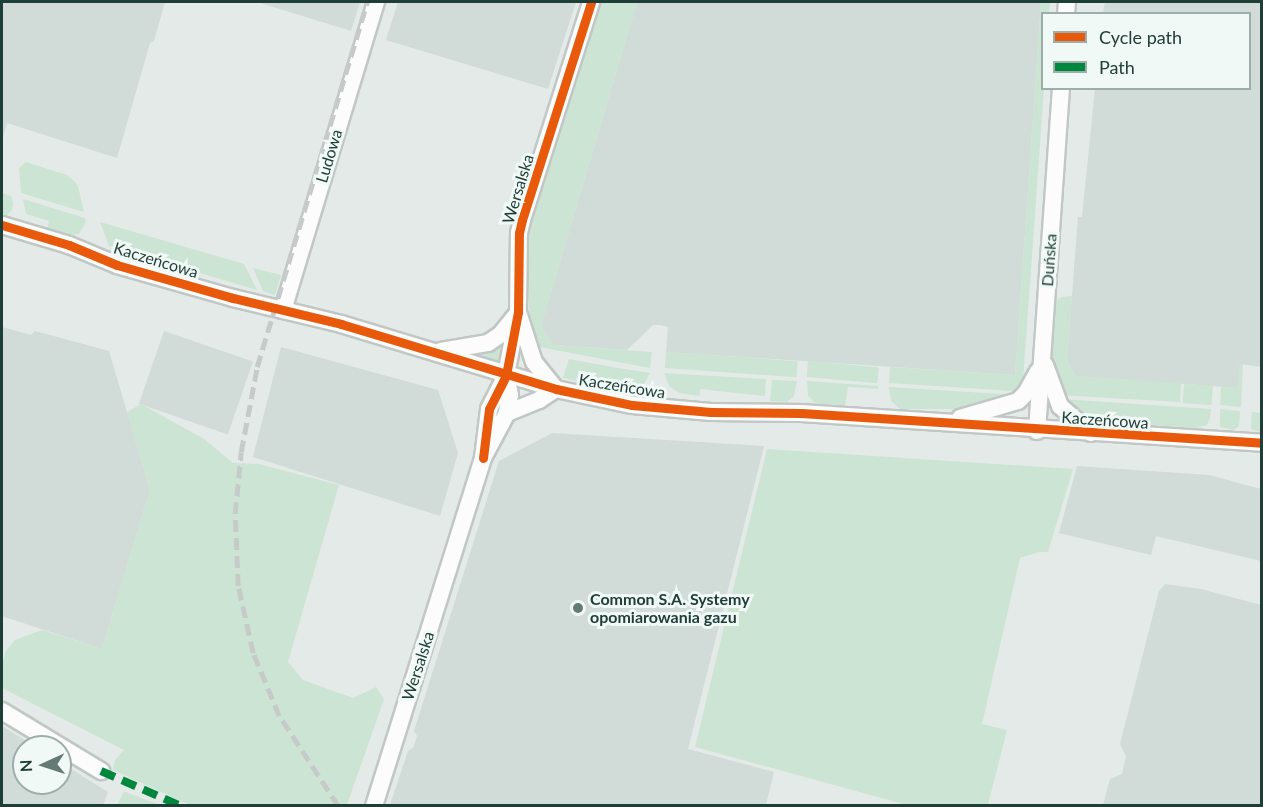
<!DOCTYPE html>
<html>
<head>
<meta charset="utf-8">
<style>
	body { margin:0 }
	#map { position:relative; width:1263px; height:807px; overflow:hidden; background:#e4eae7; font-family:Lato,sans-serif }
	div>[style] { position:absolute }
	.built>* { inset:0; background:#d1dbd7; transform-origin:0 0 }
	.green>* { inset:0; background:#cce4d4; transform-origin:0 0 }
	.roads { filter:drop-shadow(2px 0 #c1c7c4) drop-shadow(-2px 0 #c1c7c4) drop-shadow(0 2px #c1c7c4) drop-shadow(0 -2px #c1c7c4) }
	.minor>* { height:16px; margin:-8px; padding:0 8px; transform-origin:8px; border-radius:8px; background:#fbfcfb }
	.rail>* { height:4.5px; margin-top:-2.25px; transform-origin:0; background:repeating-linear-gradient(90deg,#c6cbca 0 12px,transparent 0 18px) }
	.quiet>* { height:8px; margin-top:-4px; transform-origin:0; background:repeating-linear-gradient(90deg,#00873e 0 15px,transparent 0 23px) }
	.cycleway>* { height:9px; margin:-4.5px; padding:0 4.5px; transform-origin:4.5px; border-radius:4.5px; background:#e8590c }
	.dots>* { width:16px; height:16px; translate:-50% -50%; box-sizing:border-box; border:3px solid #f1f9f6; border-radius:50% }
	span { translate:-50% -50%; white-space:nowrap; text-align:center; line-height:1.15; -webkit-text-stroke:6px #f1f9f6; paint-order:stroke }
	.street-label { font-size:16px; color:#203e38 }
	.poi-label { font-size:16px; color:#203e38; font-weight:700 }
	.left { translate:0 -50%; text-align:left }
	.frame { position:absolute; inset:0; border:3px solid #203e38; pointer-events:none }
	.legend { position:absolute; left:1041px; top:12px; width:210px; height:78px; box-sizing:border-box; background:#f1f9f6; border:2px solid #9daeaa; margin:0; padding:8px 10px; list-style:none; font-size:18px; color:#203e38 }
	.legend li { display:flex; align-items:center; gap:12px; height:30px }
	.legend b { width:30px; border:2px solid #9daeaa }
	.north { position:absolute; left:12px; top:735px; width:60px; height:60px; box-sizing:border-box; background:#f1f9f6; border:2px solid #9daeaa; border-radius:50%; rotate:267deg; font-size:16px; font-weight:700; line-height:24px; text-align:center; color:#203e38 }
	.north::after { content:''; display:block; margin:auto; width:21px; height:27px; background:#657a75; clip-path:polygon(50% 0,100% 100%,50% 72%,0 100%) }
</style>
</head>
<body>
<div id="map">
	<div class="built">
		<i style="clip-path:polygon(2px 2px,165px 2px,154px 41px,150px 43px,117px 158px,7px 123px,2px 141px)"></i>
		<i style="clip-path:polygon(257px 2px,360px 2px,351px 31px)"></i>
		<i style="clip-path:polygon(398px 2px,576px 2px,548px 89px,386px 40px)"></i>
		<i style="clip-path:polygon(637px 2px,1041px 2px,1015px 375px,666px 352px,668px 327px,660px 325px,653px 325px,627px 350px,553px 345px,541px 326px)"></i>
		<i style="clip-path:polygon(1105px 2px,1261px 2px,1261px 367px,1240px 364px,1238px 388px,1076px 376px,1067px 361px,1078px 217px,1082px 217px,1095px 89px,1250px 88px,1250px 14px,1103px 13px)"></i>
		<i style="clip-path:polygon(2px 327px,31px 335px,35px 331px,109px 351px,150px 490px,102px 649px,2px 616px)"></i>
		<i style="left:164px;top:331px;width:94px;height:77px;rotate:19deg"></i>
		<i style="clip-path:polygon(281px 347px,438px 390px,458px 453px,440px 516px,253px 457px)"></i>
		<i style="clip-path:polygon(552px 433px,764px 446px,688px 749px,774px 772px,766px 805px,390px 805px,408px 751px,413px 748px,417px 736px,414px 731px,499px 461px)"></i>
		<i style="clip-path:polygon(1077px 466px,1209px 475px,1261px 489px,1261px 561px,1156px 536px,1151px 555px,1059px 533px)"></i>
		<i style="clip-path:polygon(1165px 584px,1201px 589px,1261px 605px,1261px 805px,1103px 805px,1110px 779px,1122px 774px,1126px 756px,1120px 744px,1159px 591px)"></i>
		<i style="clip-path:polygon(2px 726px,36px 747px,24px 747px,24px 783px,60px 783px,60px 762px,108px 792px,103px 805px,2px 805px)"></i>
	</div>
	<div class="green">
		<i style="clip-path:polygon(596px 2px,637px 2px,541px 326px,553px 345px,652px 352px,650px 368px,534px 346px,530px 326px,526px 227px)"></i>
		<i style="clip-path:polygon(1041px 2px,1050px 2px,1049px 13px,1042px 14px,1044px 89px,1023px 381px,1012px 391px,889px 383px,890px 367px,1015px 375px)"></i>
		<i style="clip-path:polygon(26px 162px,67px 175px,74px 181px,78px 186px,84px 212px,21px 193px,19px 168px)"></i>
		<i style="clip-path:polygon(2px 193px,11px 196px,13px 204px,12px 210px,6px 216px,2px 215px)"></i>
		<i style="clip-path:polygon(23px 199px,85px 218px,86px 222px,79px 234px,71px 235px,47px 228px,49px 221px,26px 214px)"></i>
		<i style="clip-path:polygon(100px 222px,244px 264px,257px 290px,109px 246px)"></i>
		<i style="clip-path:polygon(253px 268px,281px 275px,275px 295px,263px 291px)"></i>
		<i style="clip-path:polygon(1072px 296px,1067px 361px,1076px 376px,1181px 383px,1180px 402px,1059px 395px,1053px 362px,1053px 304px,1061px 297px)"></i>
		<i style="clip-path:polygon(505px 337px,500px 361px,468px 352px)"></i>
		<i style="left:666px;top:352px;width:132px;height:16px;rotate:4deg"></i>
		<i style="clip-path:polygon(569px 359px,618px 368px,650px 373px,644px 384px,625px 391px,563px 378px)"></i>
		<i style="left:808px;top:361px;width:71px;height:16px;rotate:5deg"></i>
		<i style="clip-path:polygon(1239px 364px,1243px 364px,1241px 407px,1220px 405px,1221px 387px,1238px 387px)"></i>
		<i style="clip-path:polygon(664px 373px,766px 379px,765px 396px,700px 389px,700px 396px,679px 393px,669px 386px)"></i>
		<i style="clip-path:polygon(772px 380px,797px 381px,794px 396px,787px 402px,770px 401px)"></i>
		<i style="clip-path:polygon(807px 381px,878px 386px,878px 389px,848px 387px,845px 405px,816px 404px,808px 396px)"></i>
		<i style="left:1184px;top:384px;width:29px;height:19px;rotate:4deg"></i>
		<i style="clip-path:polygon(889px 387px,1019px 395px,966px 409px,900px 409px,891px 401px)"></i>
		<i style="clip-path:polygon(1061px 399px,1211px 409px,1210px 418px,1207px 425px,1195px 428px,1090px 421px)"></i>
		<i style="clip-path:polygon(141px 404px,204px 439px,233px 463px,259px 464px,339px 485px,288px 662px,303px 680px,353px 698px,376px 687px,384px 699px,347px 805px,190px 805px,113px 770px,115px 760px,124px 750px,2px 688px,2px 664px,6px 651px,15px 640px,42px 630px,102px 649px,150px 490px,127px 412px)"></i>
		<i style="clip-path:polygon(1220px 409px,1240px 411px,1239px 426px,1233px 430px,1220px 427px)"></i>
		<i style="clip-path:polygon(1252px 412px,1261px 413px,1261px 432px,1251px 429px)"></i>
		<i style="clip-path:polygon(767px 449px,1073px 469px,1048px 552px,1039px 552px,1020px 558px,982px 724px,1007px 730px,988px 805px,907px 805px,695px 747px)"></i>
		<i style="clip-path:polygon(124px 791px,133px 795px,160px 805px,117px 805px)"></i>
	</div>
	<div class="roads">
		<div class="minor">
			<i style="left:1066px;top:14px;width:12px;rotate:-85deg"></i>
			<i style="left:2px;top:225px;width:70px;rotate:16.6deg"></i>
			<i style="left:69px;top:245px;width:52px;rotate:22.6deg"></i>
			<i style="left:117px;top:265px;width:121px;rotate:15.9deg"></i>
			<i style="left:233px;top:298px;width:111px;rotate:13.5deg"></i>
			<i style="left:341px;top:324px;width:225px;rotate:16.8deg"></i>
			<i style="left:556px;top:389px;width:78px;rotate:11.9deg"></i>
			<i style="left:632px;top:405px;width:79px;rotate:5.1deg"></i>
			<i style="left:711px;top:412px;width:90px;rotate:0.6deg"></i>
			<i style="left:801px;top:413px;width:462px;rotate:3.7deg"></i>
			<i style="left:283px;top:310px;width:322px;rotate:-73.2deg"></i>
			<i style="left:518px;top:312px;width:52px;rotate:72.3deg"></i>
			<i style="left:534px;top:362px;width:35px;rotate:51deg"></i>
			<i style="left:441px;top:351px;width:48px;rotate:-9.7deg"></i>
			<i style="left:488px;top:343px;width:14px;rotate:-34deg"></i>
			<i style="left:500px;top:335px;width:26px;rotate:-51deg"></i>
			<i style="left:1045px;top:365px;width:44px;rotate:69.9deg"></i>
			<i style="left:1060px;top:406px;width:41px;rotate:41.1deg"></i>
			<i style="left:507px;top:413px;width:35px;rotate:-22deg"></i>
			<i style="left:539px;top:400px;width:20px;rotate:-33deg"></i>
			<i style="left:960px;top:418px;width:60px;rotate:-16.3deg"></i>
			<i style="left:1018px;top:401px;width:11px;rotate:-45deg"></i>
			<i style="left:1026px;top:393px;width:25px;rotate:-61deg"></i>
			<i style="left:1037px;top:431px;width:344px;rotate:-86deg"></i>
			<i style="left:483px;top:458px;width:49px;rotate:-83deg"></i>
			<i style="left:489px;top:409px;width:38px;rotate:-63deg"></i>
			<i style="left:506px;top:375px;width:64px;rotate:-79.2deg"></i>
			<i style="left:518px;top:312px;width:79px;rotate:-89.3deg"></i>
			<i style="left:519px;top:233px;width:13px;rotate:-77deg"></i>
			<i style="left:522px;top:220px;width:229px;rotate:-72.4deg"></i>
			<i style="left:2px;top:711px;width:116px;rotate:31.2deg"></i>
			<i style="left:374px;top:806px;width:365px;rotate:-72.6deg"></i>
			<i style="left:483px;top:458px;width:51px;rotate:-61.9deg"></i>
			<i style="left:507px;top:413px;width:18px;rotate:-81deg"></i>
			<i style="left:510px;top:395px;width:20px;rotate:-101deg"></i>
		</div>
	</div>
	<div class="rail">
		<i style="left:338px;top:806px;width:108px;rotate:-123.2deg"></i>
		<i style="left:279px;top:716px;width:68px;rotate:-112.4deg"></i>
		<i style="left:253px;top:653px;width:69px;rotate:-102.6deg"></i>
		<i style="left:238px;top:586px;width:72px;rotate:-92.4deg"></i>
		<i style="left:235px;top:514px;width:62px;rotate:-84.5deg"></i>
		<i style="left:241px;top:452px;width:86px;rotate:-79.3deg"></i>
		<i style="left:257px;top:367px;width:381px;rotate:-73.2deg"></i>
	</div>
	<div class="quiet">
		<i style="left:101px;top:771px;width:87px;rotate:23.6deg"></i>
	</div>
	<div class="cycleway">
		<i style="left:2px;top:225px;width:70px;rotate:16.6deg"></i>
		<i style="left:69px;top:245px;width:52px;rotate:22.6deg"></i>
		<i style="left:117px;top:265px;width:121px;rotate:15.9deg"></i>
		<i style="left:233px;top:298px;width:111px;rotate:13.5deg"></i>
		<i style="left:341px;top:324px;width:225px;rotate:16.8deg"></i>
		<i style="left:556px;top:389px;width:78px;rotate:11.9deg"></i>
		<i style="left:632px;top:405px;width:79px;rotate:5.1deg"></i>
		<i style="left:711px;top:412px;width:90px;rotate:0.6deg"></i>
		<i style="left:801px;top:413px;width:462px;rotate:3.7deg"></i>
		<i style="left:483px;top:458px;width:49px;rotate:-83deg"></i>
		<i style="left:489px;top:409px;width:38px;rotate:-63deg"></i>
		<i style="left:506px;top:375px;width:64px;rotate:-79.2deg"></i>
		<i style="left:518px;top:312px;width:79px;rotate:-89.3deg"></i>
		<i style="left:519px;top:233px;width:13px;rotate:-77deg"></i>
		<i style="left:522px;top:220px;width:229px;rotate:-72.4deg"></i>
	</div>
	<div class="dots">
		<i style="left:578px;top:608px;background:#657a75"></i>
	</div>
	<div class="street-label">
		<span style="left:329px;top:156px;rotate:-73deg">Ludowa</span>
		<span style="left:518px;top:189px;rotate:-73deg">Wersalska</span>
		<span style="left:156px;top:260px;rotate:17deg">Kaczeńcowa</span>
		<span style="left:1049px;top:260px;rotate:-86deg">Duńska</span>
		<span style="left:622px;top:386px;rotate:9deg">Kaczeńcowa</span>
		<span style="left:1105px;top:420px;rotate:4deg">Kaczeńcowa</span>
		<span style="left:418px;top:666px;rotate:-72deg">Wersalska</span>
	</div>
	<div class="poi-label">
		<span class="left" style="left:590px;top:608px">Common S.A. Systemy<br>opomiarowania gazu</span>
	</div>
	<div class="frame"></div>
	<ul class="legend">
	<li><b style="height:8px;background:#e8590c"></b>Cycle path</li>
	<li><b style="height:8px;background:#00873e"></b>Path</li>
	</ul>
	<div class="north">N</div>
</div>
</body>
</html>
